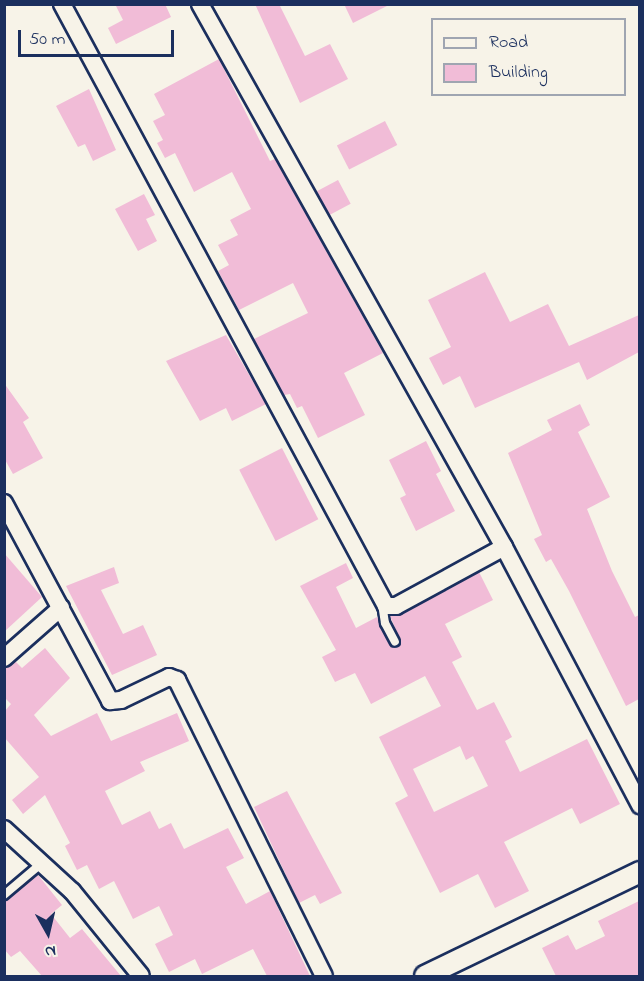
<!DOCTYPE html>
<html>
<head>
<meta charset="utf-8">
<style>
	body { margin:0 }
	#map { position:relative; width:644px; height:981px; overflow:hidden; background:#f7f3e8; font-family:"Indie Flower",sans-serif }
	div>[style] { position:absolute }
	.building>* { inset:0; background:#f1bcd7; transform-origin:0 0 }
	.roads { filter:drop-shadow(2px 0 #1b2f5e) drop-shadow(-2px 0 #1b2f5e) drop-shadow(0 2px #1b2f5e) drop-shadow(0 -2px #1b2f5e) }
	.service>* { height:8px; margin:-4px; padding:0 4px; transform-origin:4px; border-radius:4px; background:#f7f3e8 }
	.minor>* { height:16px; margin:-8px; padding:0 8px; transform-origin:8px; border-radius:8px; background:#f7f3e8 }
	.tertiary>* { height:20px; margin:-10px; padding:0 10px; transform-origin:10px; border-radius:10px; background:#f7f3e8 }
	span { translate:-50% -50%; white-space:nowrap; text-align:center; line-height:1.15; -webkit-text-stroke:6px #f7f3e8; paint-order:stroke }
	.frame { position:absolute; inset:0; border:6px solid #1b2f5e; pointer-events:none }
	.legend { position:absolute; left:431px; top:18px; width:195px; height:78px; box-sizing:border-box; background:#f7f3e8; border:2px solid #9fa5b1; margin:0; padding:8px 10px; list-style:none; font-size:18px; color:#1b2f5e }
	.legend li { display:flex; align-items:center; gap:12px; height:30px }
	.legend b { width:30px; border:2px solid #9fa5b1 }
	.north { position:absolute; left:18px; top:903px; width:60px; height:60px; -webkit-text-stroke:4px #f7f3e8; paint-order:stroke; rotate:172deg; font-size:16px; font-weight:700; line-height:24px; text-align:center; color:#1b2f5e }
	.north::after { content:''; display:block; margin:auto; width:21px; height:27px; background:#1b2f5e; clip-path:polygon(50% 0,100% 100%,50% 72%,0 100%) }
	.scale { position:absolute; left:18px; top:30px; width:156px; height:27px; box-sizing:border-box; border:3px solid #1b2f5e; border-top:0; padding-left:8px; font-size:18px; line-height:21px; white-space:nowrap; color:#1b2f5e; -webkit-text-stroke:4px #f7f3e8; paint-order:stroke }
</style>
</head>
<body>
<div id="map">
	<div class="building">
		<i style="clip-path:polygon(115px 4px,165px 4px,171px 17px,116px 44px,108px 28px,123px 20px)"></i>
		<i style="clip-path:polygon(255px 4px,279px 4px,305px 56px,330px 44px,348px 79px,300px 103px)"></i>
		<i style="clip-path:polygon(344px 4px,391px 4px,353px 23px)"></i>
		<i style="clip-path:polygon(219px 59px,270px 161px,275px 159px,383px 353px,344px 373px,365px 415px,318px 438px,302px 406px,297px 408px,290px 394px,284px 395px,254px 339px,308px 313px,293px 283px,239px 310px,218px 271px,229px 265px,218px 245px,238px 235px,230px 220px,251px 209px,232px 172px,194px 192px,175px 153px,165px 158px,157px 143px,163px 140px,153px 121px,165px 115px,154px 94px)"></i>
		<i style="clip-path:polygon(89px 89px,116px 150px,93px 161px,85px 144px,78px 147px,56px 106px)"></i>
		<i style="left:385px;top:121px;width:27px;height:54px;rotate:63deg"></i>
		<i style="left:338px;top:180px;width:27px;height:24px;rotate:62deg"></i>
		<i style="clip-path:polygon(144px 194px,155px 215px,146px 219px,157px 241px,138px 251px,115px 209px)"></i>
		<i style="clip-path:polygon(485px 272px,510px 322px,548px 304px,569px 346px,639px 315px,639px 352px,587px 380px,579px 362px,475px 408px,460px 376px,443px 385px,429px 358px,451px 347px,428px 300px)"></i>
		<i style="clip-path:polygon(226px 335px,266px 404px,232px 421px,226px 408px,200px 421px,166px 361px)"></i>
		<i style="clip-path:polygon(4px 383px,29px 418px,23px 422px,43px 458px,13px 474px,4px 458px)"></i>
		<i style="clip-path:polygon(580px 404px,590px 425px,578px 432px,610px 497px,587px 509px,612px 571px,635px 617px,639px 615px,639px 699px,626px 706px,569px 591px,551px 559px,546px 562px,534px 539px,542px 535px,508px 453px,552px 430px,547px 420px)"></i>
		<i style="clip-path:polygon(426px 441px,441px 471px,436px 474px,455px 511px,416px 531px,400px 498px,406px 495px,389px 460px)"></i>
		<i style="left:282px;top:448px;width:80px;height:48px;rotate:63deg"></i>
		<i style="clip-path:polygon(4px 553px,42px 597px,4px 632px)"></i>
		<i style="clip-path:polygon(evenodd,346px 563px,353px 578px,336px 587px,356px 628px,377px 617px,394px 648px,401px 642px,390px 616px,401px 615px,479px 572px,493px 600px,445px 624px,462px 657px,452px 662px,477px 710px,494px 702px,512px 737px,505px 741px,520px 772px,587px 739px,620px 804px,580px 824px,572px 808px,504px 842px,529px 891px,495px 908px,478px 874px,440px 893px,395px 803px,408px 796px,379px 737px,441px 706px,425px 676px,371px 704px,355px 673px,335px 682px,322px 657px,336px 650px,300px 586px,346px 563px,460px 746px,466px 760px,473px 756px,488px 786px,434px 812px,413px 769px,460px 746px)"></i>
		<i style="clip-path:polygon(114px 567px,119px 583px,101px 590px,123px 634px,143px 625px,157px 655px,112px 675px,66px 586px)"></i>
		<i style="clip-path:polygon(45px 648px,70px 678px,34px 715px,51px 736px,97px 713px,111px 741px,177px 713px,189px 741px,140px 762px,145px 771px,105px 791px,122px 825px,150px 811px,159px 829px,171px 823px,184px 849px,228px 828px,244px 858px,226px 867px,246px 904px,270px 891px,310px 976px,267px 976px,253px 949px,202px 974px,195px 959px,169px 972px,155px 944px,173px 935px,159px 906px,133px 919px,114px 881px,99px 889px,87px 865px,77px 870px,65px 846px,70px 843px,45px 795px,23px 814px,12px 800px,39px 777px,4px 737px,4px 712px,11px 704px,4px 697px,4px 668px,16px 662px,22px 668px)"></i>
		<i style="clip-path:polygon(287px 791px,342px 893px,320px 904px,315px 895px,299px 903px,254px 807px)"></i>
		<i style="clip-path:polygon(38px 875px,62px 905px,51px 914px,70px 938px,82px 929px,121px 976px,42px 976px,20px 951px,11px 957px,4px 949px,4px 903px)"></i>
		<i style="clip-path:polygon(639px 901px,639px 976px,556px 976px,542px 948px,568px 935px,576px 950px,605px 936px,598px 921px)"></i>
	</div>
	<div class="roads">
		<div class="service">
			<i style="left:382px;top:604px;width:19px;rotate:81deg"></i>
			<i style="left:385px;top:623px;width:21px;rotate:62deg"></i>
			<i style="left:4px;top:895px;width:51px;rotate:-40.2deg"></i>
		</div>
		<div class="minor">
			<i style="left:62px;top:4px;width:684px;rotate:61.71deg"></i>
			<i style="left:386px;top:606px;width:10px"></i>
			<i style="left:396px;top:606px;width:123px;rotate:-28.6deg"></i>
			<i style="left:200px;top:4px;width:622px;rotate:60.76deg"></i>
			<i style="left:504px;top:547px;width:292px;rotate:62.2deg"></i>
			<i style="left:4px;top:503px;width:225px;rotate:61.8deg"></i>
			<i style="left:110px;top:701px;width:11px;rotate:-5deg"></i>
			<i style="left:121px;top:700px;width:53px;rotate:-25.6deg"></i>
			<i style="left:169px;top:677px;width:9px;rotate:21deg"></i>
			<i style="left:177px;top:680px;width:330px;rotate:63.6deg"></i>
			<i style="left:4px;top:658px;width:76px;rotate:-41.3deg"></i>
			<i style="left:4px;top:829px;width:92px;rotate:42.4deg"></i>
			<i style="left:72px;top:891px;width:109px;rotate:50.9deg"></i>
		</div>
		<div class="tertiary">
			<i style="left:425px;top:976px;width:239px;rotate:-25.8deg"></i>
		</div>
	</div>
	<div class="frame"></div>
	<ul class="legend">
	<li><b style="height:8px;background:#f7f3e8"></b>Road</li>
	<li><b style="height:16px;background:#f1bcd7"></b>Building</li>
	</ul>
	<div class="north">N</div>
	<div class="scale">50 m</div>
</div>
</body>
</html>
